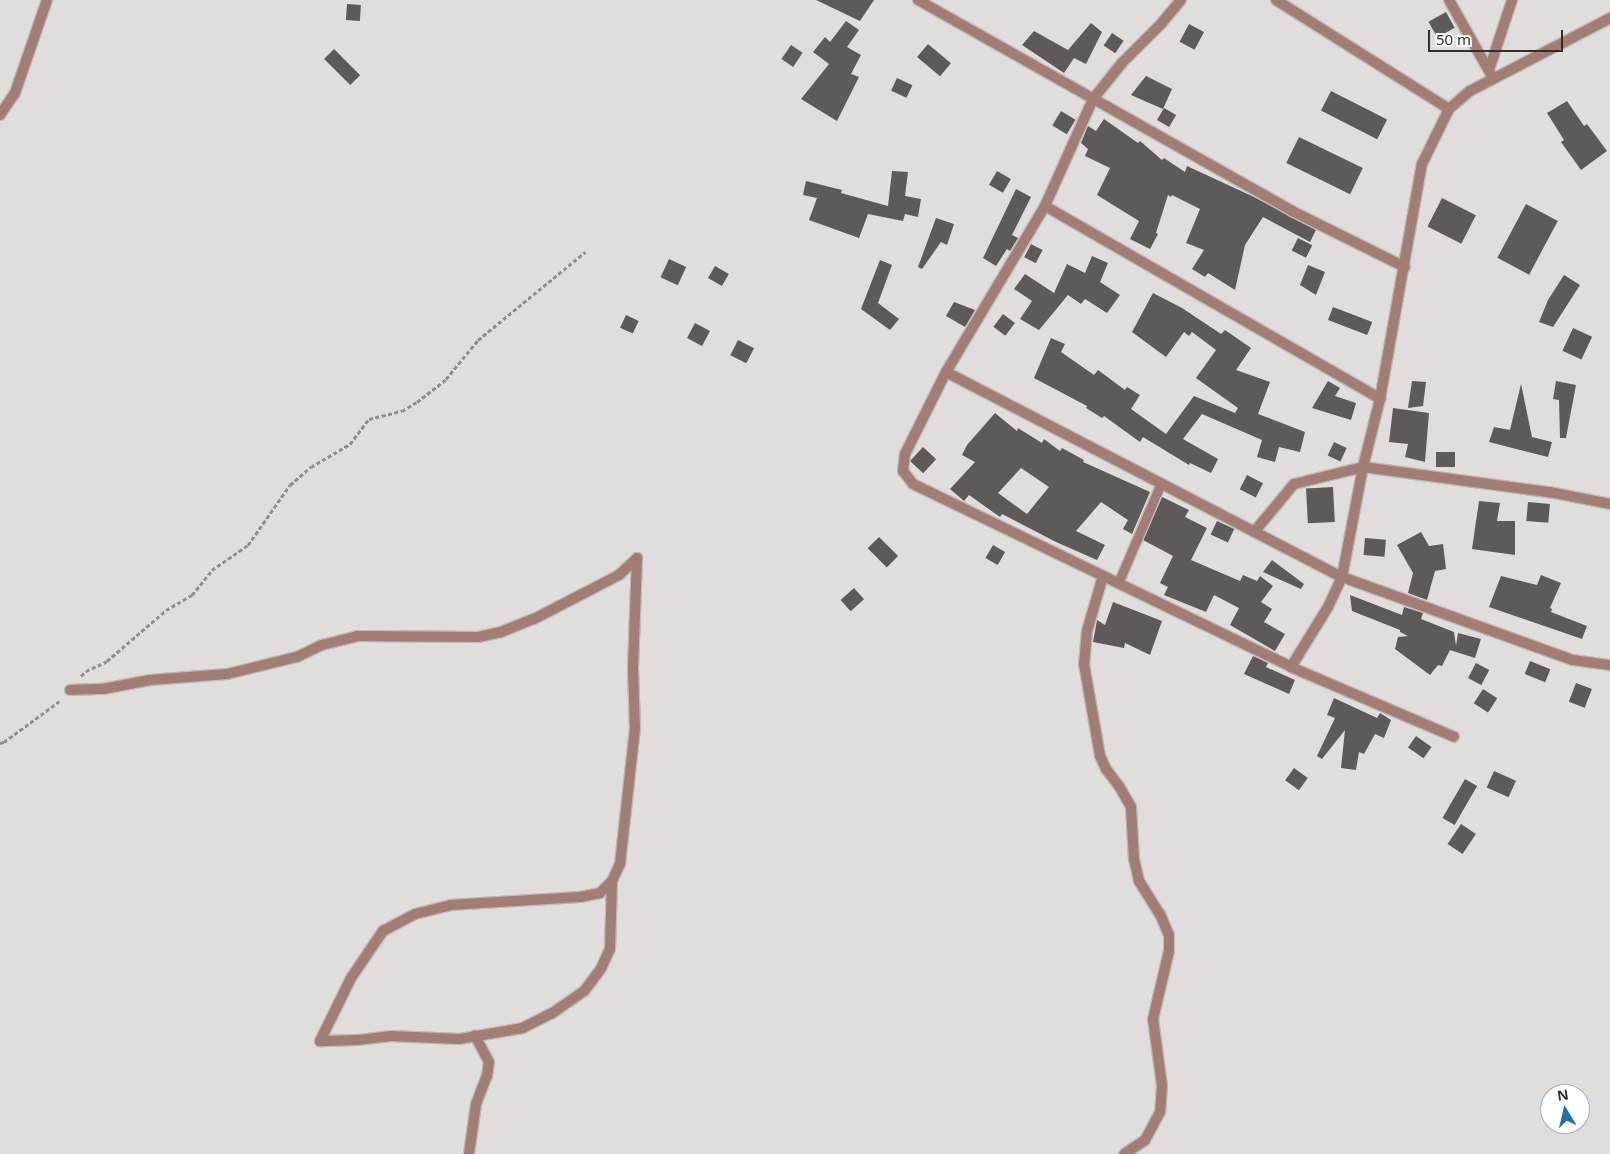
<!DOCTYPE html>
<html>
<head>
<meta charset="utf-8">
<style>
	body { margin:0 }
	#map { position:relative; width:1610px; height:1154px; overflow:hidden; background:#e1dddd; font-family:"Noto Sans",sans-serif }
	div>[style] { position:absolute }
	.building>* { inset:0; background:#5d5a59; transform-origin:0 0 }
	.path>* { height:3px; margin-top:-1.5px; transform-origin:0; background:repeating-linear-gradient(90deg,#918f8e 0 4px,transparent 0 6.5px) }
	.roads { filter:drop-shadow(1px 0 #bebaba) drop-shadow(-1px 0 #bebaba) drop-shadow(0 1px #bebaba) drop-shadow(0 -1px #bebaba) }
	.service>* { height:9px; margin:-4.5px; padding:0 4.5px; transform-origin:4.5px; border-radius:4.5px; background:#a17d75 }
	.minor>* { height:10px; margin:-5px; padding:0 5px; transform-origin:5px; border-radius:5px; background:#a17d75 }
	span { translate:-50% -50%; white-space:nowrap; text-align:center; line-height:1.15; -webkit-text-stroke:5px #fff; paint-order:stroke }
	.north { position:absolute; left:1540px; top:1084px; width:50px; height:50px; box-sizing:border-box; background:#fff; border:1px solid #acacab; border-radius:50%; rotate:351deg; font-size:14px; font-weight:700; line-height:20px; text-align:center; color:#302f2e }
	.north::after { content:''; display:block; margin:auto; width:18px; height:22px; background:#2570a3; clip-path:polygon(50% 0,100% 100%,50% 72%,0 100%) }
	.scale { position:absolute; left:1428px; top:30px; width:135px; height:22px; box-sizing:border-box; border:2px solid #302f2e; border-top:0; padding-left:6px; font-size:15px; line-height:18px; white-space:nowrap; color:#302f2e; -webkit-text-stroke:4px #fff; paint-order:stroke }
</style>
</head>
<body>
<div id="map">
	<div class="building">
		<i style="clip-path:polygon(816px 0,874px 0,860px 21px)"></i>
		<i style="left:347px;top:4px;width:14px;height:16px;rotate:4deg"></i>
		<i style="left:1446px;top:12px;width:18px;height:20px;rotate:61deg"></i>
		<i style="clip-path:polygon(846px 21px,859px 30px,847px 47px,861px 55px,851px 74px,859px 77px,837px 121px,801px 99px,829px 64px,813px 52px,825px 37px,830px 42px)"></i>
		<i style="clip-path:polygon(1091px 23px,1102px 32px,1086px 64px,1074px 58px,1064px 73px,1022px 45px,1034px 31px,1068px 50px)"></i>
		<i style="left:1189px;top:24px;width:17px;height:20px;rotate:28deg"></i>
		<i style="left:1112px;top:33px;width:14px;height:15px;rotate:34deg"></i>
		<i style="left:928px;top:44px;width:30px;height:17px;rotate:40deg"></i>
		<i style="left:791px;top:45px;width:14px;height:17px;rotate:34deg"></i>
		<i style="left:334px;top:49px;width:37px;height:14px;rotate:45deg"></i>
		<i style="clip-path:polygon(1146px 76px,1172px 89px,1163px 109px,1131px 95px)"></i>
		<i style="left:897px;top:78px;width:17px;height:14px;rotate:25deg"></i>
		<i style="left:1331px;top:91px;width:63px;height:22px;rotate:27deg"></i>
		<i style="clip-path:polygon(1567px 101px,1584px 126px,1587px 124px,1607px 151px,1581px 170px,1561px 142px,1564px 140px,1547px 113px)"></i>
		<i style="left:1164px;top:108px;width:14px;height:14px;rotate:30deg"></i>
		<i style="left:1061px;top:111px;width:17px;height:17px;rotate:31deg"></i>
		<i style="clip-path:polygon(1104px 119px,1138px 143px,1140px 141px,1162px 160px,1164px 158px,1185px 172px,1187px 166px,1254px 197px,1316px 230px,1310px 242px,1263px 217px,1245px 245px,1235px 290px,1208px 273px,1205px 277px,1192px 269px,1204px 250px,1186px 243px,1200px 209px,1172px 195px,1171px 197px,1168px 195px,1156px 233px,1158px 234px,1150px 249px,1130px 239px,1139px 221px,1097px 195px,1110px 168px,1085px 156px,1088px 149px,1081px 143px,1088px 126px,1096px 131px)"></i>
		<i style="left:1299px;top:137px;width:71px;height:29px;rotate:26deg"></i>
		<i style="clip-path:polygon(892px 171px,908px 172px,905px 196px,921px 199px,918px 217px,905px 214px,903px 221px,868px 214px,859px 238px,809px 220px,817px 198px,803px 195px,806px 181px,842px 190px,841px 193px,888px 206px)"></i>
		<i style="left:997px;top:171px;width:16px;height:16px;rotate:30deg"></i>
		<i style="clip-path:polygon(1016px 189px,1031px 197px,1012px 235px,1018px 238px,1010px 251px,1007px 249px,996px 266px,983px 258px)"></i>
		<i style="left:1442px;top:198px;width:38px;height:32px;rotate:27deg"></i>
		<i style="left:1526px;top:204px;width:36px;height:61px;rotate:28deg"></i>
		<i style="clip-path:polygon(936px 218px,954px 224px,947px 245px,941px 242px,922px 269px,918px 267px)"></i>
		<i style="left:1298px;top:238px;width:16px;height:14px;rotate:27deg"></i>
		<i style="left:1031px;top:244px;width:13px;height:15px;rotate:27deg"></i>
		<i style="clip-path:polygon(1092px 256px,1108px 263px,1100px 282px,1120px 295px,1107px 313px,1085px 299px,1081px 304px,1068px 295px,1039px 330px,1020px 319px,1032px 301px,1014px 289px,1025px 274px,1054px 293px,1067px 264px,1085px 273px)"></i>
		<i style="left:669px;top:259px;width:19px;height:20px;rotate:25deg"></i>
		<i style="clip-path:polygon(880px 260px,892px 265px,878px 303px,899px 319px,890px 330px,861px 309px)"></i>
		<i style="clip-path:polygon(1308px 265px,1325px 272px,1316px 295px,1300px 285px)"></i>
		<i style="left:715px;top:266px;width:16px;height:14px;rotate:30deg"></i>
		<i style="clip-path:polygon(1564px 275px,1580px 285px,1553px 327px,1539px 322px,1548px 300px)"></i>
		<i style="clip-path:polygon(1153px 293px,1182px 308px,1221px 334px,1225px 330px,1251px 348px,1236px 370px,1270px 382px,1258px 414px,1305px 432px,1300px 452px,1279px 447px,1275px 462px,1257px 457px,1262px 440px,1202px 414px,1183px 439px,1218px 459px,1211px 473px,1190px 463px,1189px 465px,1143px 437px,1140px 442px,1104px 416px,1102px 418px,1086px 408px,1087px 406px,1034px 378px,1051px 338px,1065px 344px,1061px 352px,1094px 375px,1098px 370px,1125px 390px,1127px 387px,1140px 395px,1131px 409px,1166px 434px,1194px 396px,1235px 413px,1238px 408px,1196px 378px,1216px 350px,1192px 332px,1189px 336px,1184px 332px,1166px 357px,1132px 332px)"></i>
		<i style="clip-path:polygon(954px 302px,975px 310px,965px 327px,946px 316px)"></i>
		<i style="left:1333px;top:307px;width:42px;height:14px;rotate:21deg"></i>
		<i style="left:1003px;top:314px;width:15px;height:16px;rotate:37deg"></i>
		<i style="left:626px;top:315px;width:14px;height:14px;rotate:25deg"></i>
		<i style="left:695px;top:323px;width:17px;height:17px;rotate:28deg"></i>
		<i style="left:1573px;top:328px;width:21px;height:25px;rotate:25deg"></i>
		<i style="left:738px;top:340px;width:18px;height:17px;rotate:27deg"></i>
		<i style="clip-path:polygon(1328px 381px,1340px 388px,1335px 396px,1356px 403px,1351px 420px,1312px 408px)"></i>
		<i style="clip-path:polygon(1412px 381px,1426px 382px,1423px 406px,1408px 408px)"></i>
		<i style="clip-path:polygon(1556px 381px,1576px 385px,1566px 438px,1560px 438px,1559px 400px,1553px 399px)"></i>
		<i style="clip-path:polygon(1521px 384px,1532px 437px,1552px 442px,1548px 457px,1489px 442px,1494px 427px,1510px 430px)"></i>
		<i style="clip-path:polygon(1393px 408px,1429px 413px,1425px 462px,1405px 457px,1408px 444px,1389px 442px)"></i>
		<i style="clip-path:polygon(evenodd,995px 413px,1017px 431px,1018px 428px,1042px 443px,1044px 439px,1060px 451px,1062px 448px,1084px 460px,1083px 462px,1150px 492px,1132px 534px,1123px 529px,1128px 520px,1101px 502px,1076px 531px,1105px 545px,1097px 560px,1056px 542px,1002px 514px,1000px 517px,969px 495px,964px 501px,950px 489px,975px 462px,962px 455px,967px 445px,995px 413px,1021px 468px,1049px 487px,1027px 514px,998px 493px,1021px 468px)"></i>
		<i style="left:1334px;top:442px;width:14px;height:15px;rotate:25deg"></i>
		<i style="left:923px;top:447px;width:18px;height:19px;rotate:43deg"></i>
		<i style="left:1436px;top:452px;width:19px;height:15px"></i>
		<i style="left:1247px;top:475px;width:18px;height:16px;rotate:27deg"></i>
		<i style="left:1333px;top:487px;width:35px;height:27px;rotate:87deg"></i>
		<i style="clip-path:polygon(1162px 497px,1189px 510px,1185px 517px,1207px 528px,1191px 560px,1240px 581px,1243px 575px,1257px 581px,1260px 576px,1273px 586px,1261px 602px,1272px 609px,1264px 622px,1285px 634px,1275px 651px,1230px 625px,1239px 608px,1214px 595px,1206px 612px,1164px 595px,1168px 587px,1160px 583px,1173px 556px,1143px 540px)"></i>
		<i style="clip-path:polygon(1479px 501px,1500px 503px,1497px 521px,1515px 521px,1515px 555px,1472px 549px)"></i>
		<i style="left:1528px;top:502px;width:22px;height:19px;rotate:5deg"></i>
		<i style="left:1217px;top:521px;width:19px;height:15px;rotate:25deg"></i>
		<i style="clip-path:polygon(1421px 532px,1429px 546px,1443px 544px,1446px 569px,1435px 571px,1427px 600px,1408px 593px,1413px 573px,1397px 545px)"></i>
		<i style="left:879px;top:537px;width:27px;height:16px;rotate:45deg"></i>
		<i style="left:1365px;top:538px;width:21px;height:17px;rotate:5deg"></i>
		<i style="left:993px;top:545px;width:14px;height:15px;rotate:30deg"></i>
		<i style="clip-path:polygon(1272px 560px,1304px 584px,1301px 589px,1263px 572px)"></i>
		<i style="clip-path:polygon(1541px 575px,1561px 583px,1550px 608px,1552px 609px,1551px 612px,1587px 626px,1582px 639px,1489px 607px,1501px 576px,1537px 585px)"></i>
		<i style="left:854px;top:588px;width:15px;height:18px;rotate:48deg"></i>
		<i style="clip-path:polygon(1350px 595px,1402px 615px,1404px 607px,1423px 613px,1421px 619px,1454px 632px,1456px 646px,1458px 633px,1481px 639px,1475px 658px,1450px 650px,1442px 666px,1438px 665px,1430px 675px,1395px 649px,1398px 637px,1408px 636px,1400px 632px,1400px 630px,1352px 611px)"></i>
		<i style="clip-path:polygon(1113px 602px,1162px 621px,1150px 655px,1125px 643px,1124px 648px,1093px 642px,1097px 620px,1105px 625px)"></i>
		<i style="clip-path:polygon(1253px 656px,1268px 663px,1266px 667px,1295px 680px,1289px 694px,1244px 674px)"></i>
		<i style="left:1530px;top:661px;width:22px;height:14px;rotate:22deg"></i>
		<i style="left:1476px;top:663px;width:15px;height:17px;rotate:28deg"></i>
		<i style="left:1576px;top:683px;width:17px;height:20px;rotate:21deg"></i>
		<i style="left:1483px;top:689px;width:17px;height:17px;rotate:33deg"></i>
		<i style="clip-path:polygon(1334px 698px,1377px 718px,1380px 713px,1391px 720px,1384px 738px,1375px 734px,1364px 754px,1359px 752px,1356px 770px,1341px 768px,1345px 730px,1322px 759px,1317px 756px,1335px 718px,1327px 715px)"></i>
		<i style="left:1416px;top:736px;width:19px;height:14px;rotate:35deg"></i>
		<i style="left:1294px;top:768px;width:17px;height:15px;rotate:36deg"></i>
		<i style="left:1494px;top:771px;width:24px;height:18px;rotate:24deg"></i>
		<i style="left:1465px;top:779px;width:14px;height:45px;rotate:30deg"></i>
		<i style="left:1461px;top:824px;width:18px;height:24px;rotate:34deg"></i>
	</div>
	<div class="path">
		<i style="left:81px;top:676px;width:7px;rotate:-45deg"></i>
		<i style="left:86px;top:671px;width:23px;rotate:-25deg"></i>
		<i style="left:107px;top:661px;width:78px;rotate:-40.8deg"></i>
		<i style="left:166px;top:610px;width:30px;rotate:-30deg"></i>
		<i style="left:192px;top:595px;width:32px;rotate:-51deg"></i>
		<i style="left:212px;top:570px;width:44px;rotate:-34.8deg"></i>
		<i style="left:248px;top:545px;width:73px;rotate:-55deg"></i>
		<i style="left:290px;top:485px;width:28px;rotate:-41deg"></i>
		<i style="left:311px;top:467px;width:45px;rotate:-30.5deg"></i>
		<i style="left:350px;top:444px;width:31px;rotate:-53deg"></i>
		<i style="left:369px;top:419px;width:34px;rotate:-14deg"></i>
		<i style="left:402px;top:411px;width:17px;rotate:-31deg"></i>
		<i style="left:417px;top:402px;width:37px;rotate:-38deg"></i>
		<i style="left:446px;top:379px;width:50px;rotate:-50.6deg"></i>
		<i style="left:478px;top:340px;width:139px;rotate:-39.4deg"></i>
		<i style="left:0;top:743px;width:4px;rotate:-14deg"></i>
		<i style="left:4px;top:742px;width:71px;rotate:-36.4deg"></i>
	</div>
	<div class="roads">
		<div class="service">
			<i style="left:1118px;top:583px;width:109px;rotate:-66.7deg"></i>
		</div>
		<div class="minor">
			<i style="left:918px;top:0;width:429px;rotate:29.4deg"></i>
			<i style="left:1292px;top:211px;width:126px;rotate:26.4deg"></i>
			<i style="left:1181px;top:0;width:30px;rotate:130deg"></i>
			<i style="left:1162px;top:23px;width:57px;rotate:135deg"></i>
			<i style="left:1122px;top:63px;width:46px;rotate:128.9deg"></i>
			<i style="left:1093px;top:99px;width:117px;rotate:114.2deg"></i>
			<i style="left:1045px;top:206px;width:193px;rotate:120.8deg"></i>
			<i style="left:946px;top:372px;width:92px;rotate:116.6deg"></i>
			<i style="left:905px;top:454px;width:17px;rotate:97deg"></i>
			<i style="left:903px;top:471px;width:16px;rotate:52deg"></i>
			<i style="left:913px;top:484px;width:420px;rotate:25.8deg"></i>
			<i style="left:1291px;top:667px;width:177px;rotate:23.2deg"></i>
			<i style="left:1276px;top:0;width:204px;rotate:32.2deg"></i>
			<i style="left:1449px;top:0;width:90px;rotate:60.6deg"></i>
			<i style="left:1489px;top:70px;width:74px;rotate:-71.8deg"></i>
			<i style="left:0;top:115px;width:27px;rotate:-56deg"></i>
			<i style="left:15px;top:93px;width:98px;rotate:-71deg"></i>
			<i style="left:1045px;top:206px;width:387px;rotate:29.9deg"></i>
			<i style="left:946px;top:372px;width:446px;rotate:27.4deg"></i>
			<i style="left:1342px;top:577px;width:245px;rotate:19.8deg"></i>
			<i style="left:1573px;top:660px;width:37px;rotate:8deg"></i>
			<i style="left:1254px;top:532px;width:62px;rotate:-50.2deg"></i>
			<i style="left:1294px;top:484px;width:71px;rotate:-13.8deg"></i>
			<i style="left:1363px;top:467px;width:188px;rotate:7.7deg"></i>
			<i style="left:1549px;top:492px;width:62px;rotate:11.1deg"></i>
			<i style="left:1103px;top:576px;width:57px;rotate:106.2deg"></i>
			<i style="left:1087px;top:631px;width:33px;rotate:95deg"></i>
			<i style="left:1084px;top:664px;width:93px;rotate:80.1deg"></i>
			<i style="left:1100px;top:756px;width:14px;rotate:65deg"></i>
			<i style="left:1106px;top:769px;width:21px;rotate:53deg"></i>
			<i style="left:1119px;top:786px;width:24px;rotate:60deg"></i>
			<i style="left:1131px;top:807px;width:52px;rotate:86.7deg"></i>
			<i style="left:1134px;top:859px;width:23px;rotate:77deg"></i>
			<i style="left:1139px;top:881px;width:39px;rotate:58deg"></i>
			<i style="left:1160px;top:914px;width:23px;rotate:67deg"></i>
			<i style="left:1169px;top:935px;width:16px;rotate:90deg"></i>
			<i style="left:1169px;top:951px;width:70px;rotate:103.2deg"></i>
			<i style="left:1153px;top:1019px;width:68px;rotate:82.3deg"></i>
			<i style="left:1162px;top:1086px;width:26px;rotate:94deg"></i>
			<i style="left:1160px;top:1112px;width:32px;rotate:118deg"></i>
			<i style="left:1145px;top:1140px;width:25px;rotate:146deg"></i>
			<i style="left:1291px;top:667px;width:70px;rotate:-58.3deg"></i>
			<i style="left:1328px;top:607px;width:33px;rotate:-65deg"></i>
			<i style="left:1342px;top:577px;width:112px;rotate:-79.2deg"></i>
			<i style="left:1363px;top:467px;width:70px;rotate:-76deg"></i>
			<i style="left:1380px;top:399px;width:239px;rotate:-79.9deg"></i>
			<i style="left:1422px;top:164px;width:61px;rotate:-63.9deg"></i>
			<i style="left:1449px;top:109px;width:28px;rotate:-41deg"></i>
			<i style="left:1470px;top:91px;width:158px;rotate:-27.5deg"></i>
			<i style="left:70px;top:690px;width:33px;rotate:-2deg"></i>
			<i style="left:103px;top:689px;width:48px;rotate:-10.8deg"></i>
			<i style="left:150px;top:680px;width:77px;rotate:-4.5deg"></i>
			<i style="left:227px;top:674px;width:72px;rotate:-13.7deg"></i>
			<i style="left:297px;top:657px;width:28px;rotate:-26deg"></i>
			<i style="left:322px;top:645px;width:36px;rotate:-14deg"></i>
			<i style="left:357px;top:636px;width:121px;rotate:0.5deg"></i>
			<i style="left:478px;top:637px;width:24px;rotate:-12deg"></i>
			<i style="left:501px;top:632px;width:35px;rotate:-22deg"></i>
			<i style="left:534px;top:619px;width:96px;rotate:-27.4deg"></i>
			<i style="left:619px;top:575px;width:25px;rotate:-43deg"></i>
			<i style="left:612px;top:881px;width:68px;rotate:91.7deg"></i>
			<i style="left:610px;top:949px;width:23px;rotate:115deg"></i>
			<i style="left:600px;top:970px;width:26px;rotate:127deg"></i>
			<i style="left:584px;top:991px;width:39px;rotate:145deg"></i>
			<i style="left:552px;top:1013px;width:33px;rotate:153deg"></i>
			<i style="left:523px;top:1028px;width:65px;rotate:170.2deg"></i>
			<i style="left:459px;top:1039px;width:68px;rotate:-177.5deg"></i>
			<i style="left:391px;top:1036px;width:34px;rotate:173deg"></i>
			<i style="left:357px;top:1040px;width:37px;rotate:178deg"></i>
			<i style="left:320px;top:1041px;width:70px;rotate:-63.8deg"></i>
			<i style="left:351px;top:978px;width:57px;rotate:-55.8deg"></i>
			<i style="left:383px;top:931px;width:36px;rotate:-28deg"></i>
			<i style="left:415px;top:914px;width:36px;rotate:-14deg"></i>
			<i style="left:450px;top:905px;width:130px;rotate:-3.5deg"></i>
			<i style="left:580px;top:897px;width:20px;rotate:-11deg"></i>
			<i style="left:600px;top:893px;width:17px;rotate:-45deg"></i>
			<i style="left:612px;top:881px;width:19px;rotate:-65deg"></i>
			<i style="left:620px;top:864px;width:136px;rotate:-83.7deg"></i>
			<i style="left:635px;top:729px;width:61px;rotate:-91.9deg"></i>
			<i style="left:633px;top:668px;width:110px;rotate:-87.9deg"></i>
			<i style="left:469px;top:1154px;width:50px;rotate:-82deg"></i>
			<i style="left:476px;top:1104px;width:30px;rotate:-69deg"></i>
			<i style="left:487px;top:1076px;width:14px;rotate:-82deg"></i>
			<i style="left:489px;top:1062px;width:30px;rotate:-118deg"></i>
		</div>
	</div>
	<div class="north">N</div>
	<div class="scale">50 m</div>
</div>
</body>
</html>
